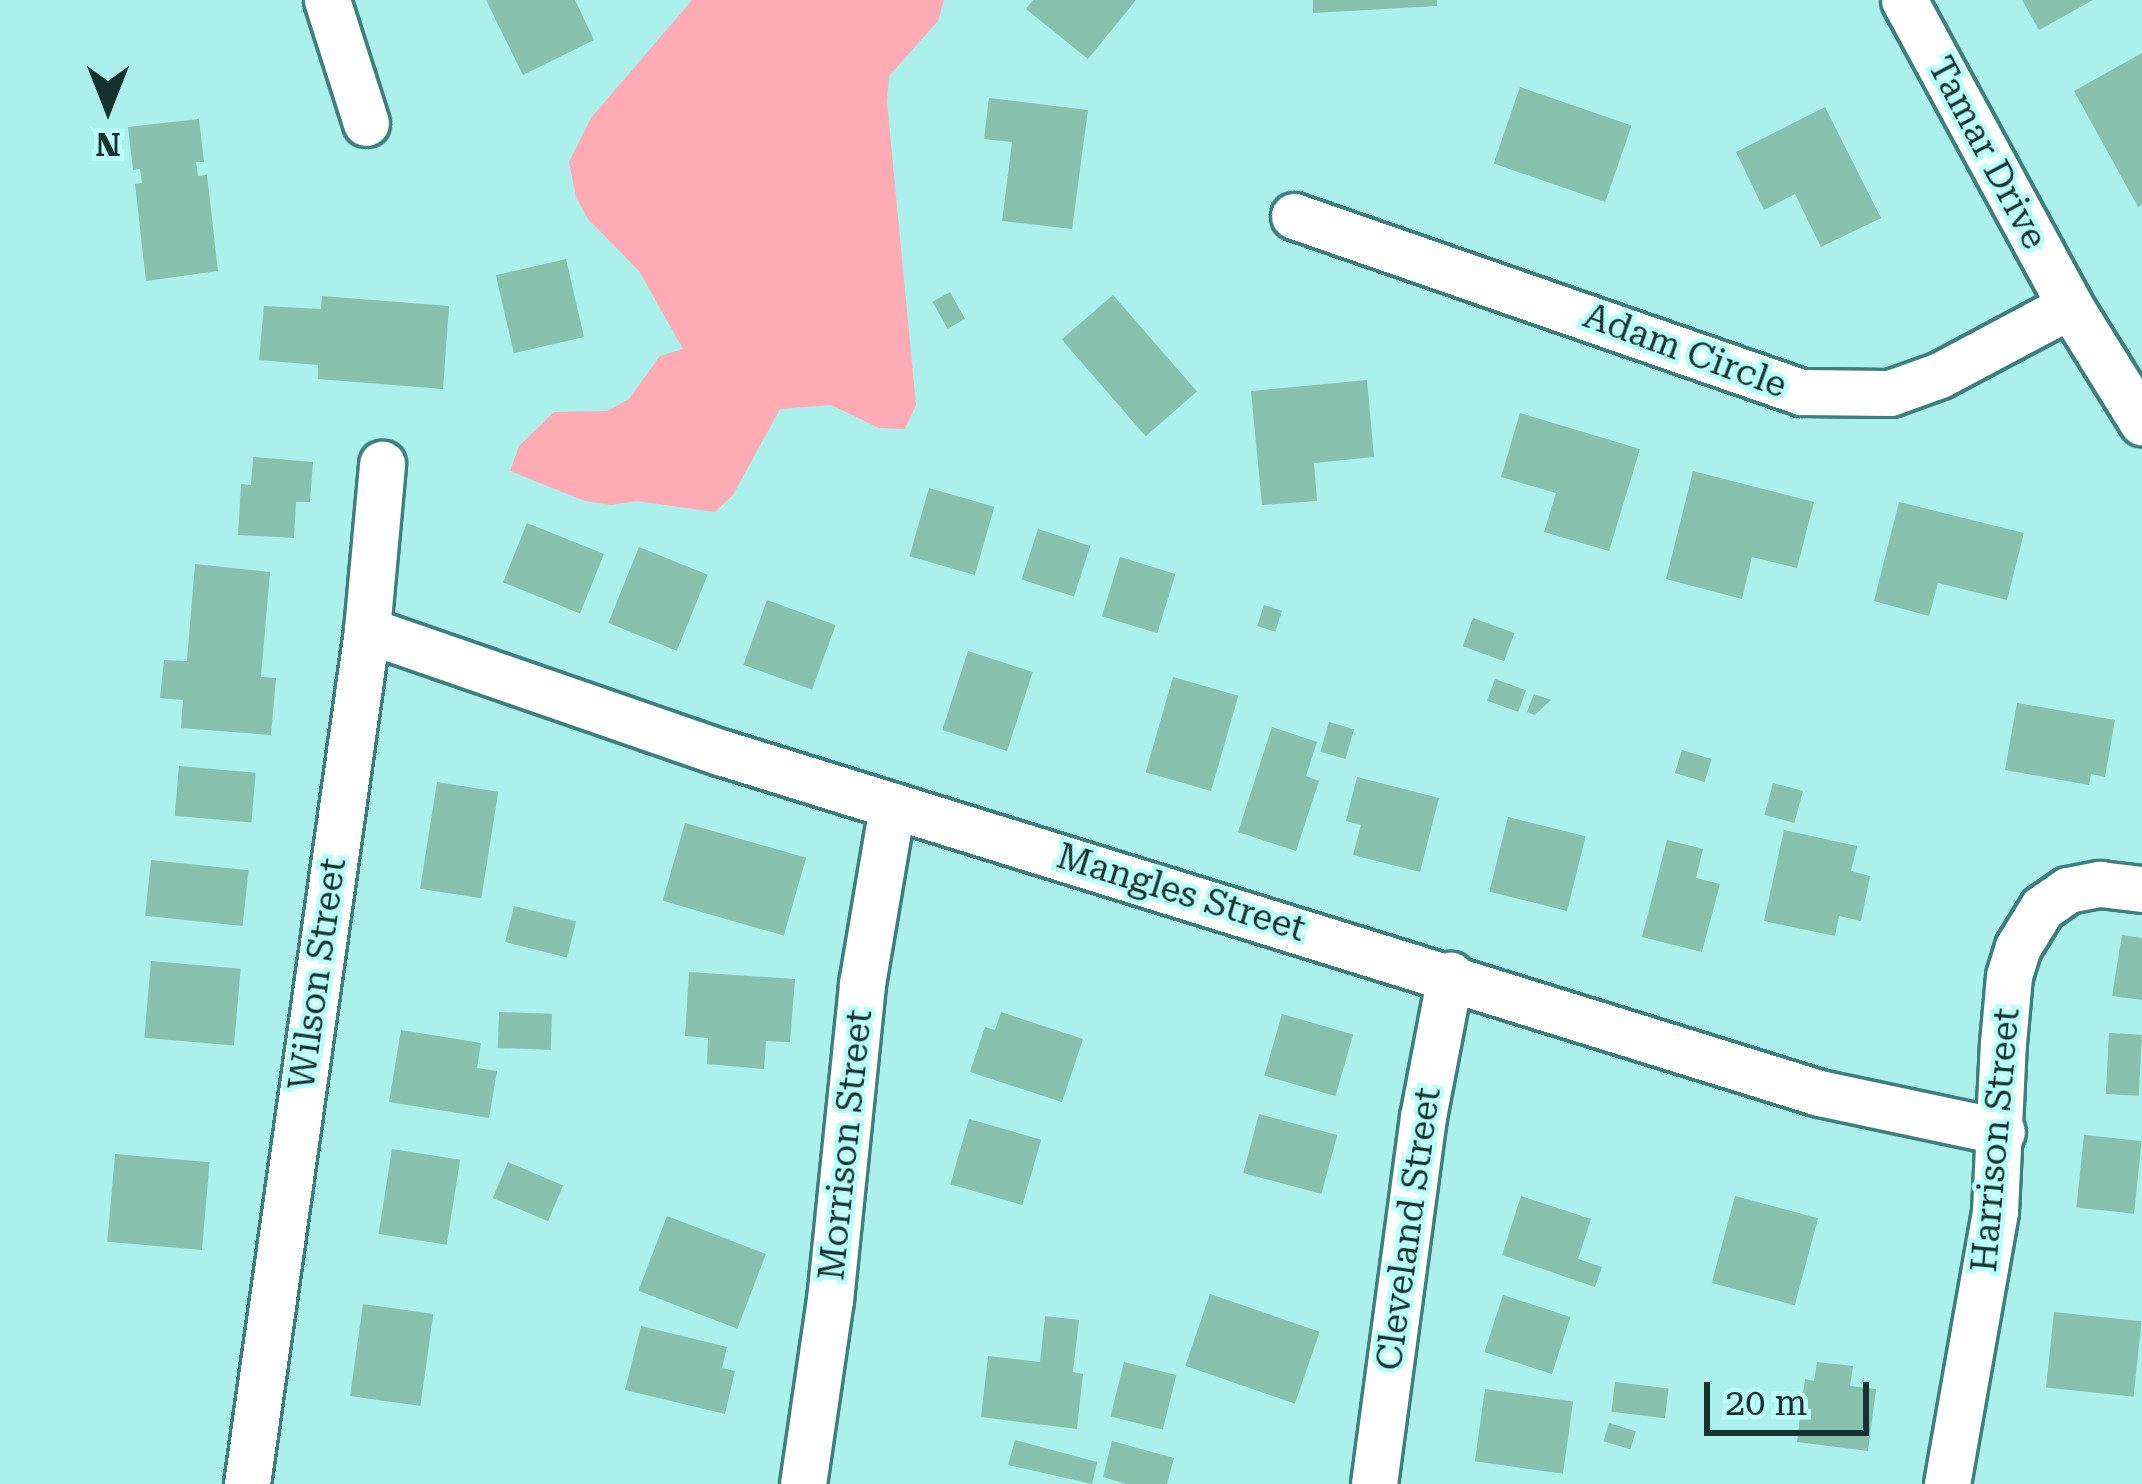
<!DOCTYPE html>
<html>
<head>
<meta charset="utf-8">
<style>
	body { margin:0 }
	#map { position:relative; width:2142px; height:1484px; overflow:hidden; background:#acf0ec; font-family:"Roboto Serif",serif }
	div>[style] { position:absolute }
	.green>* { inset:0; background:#ffabb6 }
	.building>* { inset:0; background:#85c1ad; transform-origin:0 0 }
	.roads { filter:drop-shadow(3px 0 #3c7f7c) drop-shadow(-3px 0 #3c7f7c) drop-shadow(0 3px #3c7f7c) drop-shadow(0 -3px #3c7f7c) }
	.minor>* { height:45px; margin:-22.5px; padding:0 22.5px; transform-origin:22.5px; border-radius:22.5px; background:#fff }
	span { translate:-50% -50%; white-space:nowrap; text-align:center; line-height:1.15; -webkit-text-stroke:9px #b9fef9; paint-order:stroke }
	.street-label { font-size:36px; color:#153130 }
	.north { position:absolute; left:48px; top:48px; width:120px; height:120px; -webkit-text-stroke:9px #b9fef9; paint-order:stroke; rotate:180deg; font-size:33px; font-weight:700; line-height:48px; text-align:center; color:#153130 }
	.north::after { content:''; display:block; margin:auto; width:42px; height:54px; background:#153130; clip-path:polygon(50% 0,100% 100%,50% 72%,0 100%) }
	.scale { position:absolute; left:1704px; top:1382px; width:165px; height:54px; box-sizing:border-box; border:6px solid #153130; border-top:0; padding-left:15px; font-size:36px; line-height:42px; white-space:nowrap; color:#153130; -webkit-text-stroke:9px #b9fef9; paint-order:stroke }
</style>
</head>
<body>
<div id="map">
	<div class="green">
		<i style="clip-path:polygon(692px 0,944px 0,938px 21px,889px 76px,887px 102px,916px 405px,905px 429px,879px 428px,831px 405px,780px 409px,733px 495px,715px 512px,637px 501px,611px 505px,585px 501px,510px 471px,519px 446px,554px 412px,607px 411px,629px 399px,660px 356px,683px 349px,639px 271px,588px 219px,576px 197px,569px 162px,591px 118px)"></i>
	</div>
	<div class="building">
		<i style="clip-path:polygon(486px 0,575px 0,594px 40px,523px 75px)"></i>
		<i style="clip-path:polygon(1033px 0,1136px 0,1088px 59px,1026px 9px)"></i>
		<i style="clip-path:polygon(1313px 0,1437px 0,1437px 6px,1313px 13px)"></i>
		<i style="clip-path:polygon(2022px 0,2093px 0,2039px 30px)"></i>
		<i style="clip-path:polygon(2142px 53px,2142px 205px,2138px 207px,2074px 91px)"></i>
		<i style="left:1520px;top:87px;width:118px;height:81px;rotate:19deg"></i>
		<i style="clip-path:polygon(989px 98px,1088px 110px,1072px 229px,1002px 221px,1012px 142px,984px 139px)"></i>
		<i style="clip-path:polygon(1825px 107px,1881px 218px,1821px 247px,1795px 194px,1764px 210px,1736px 152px)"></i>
		<i style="clip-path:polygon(199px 119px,204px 162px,196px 162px,198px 176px,207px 175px,218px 271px,146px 281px,135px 184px,142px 183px,140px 169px,133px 170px,128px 127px)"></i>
		<i style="left:566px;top:259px;width:80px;height:72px;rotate:77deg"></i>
		<i style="left:950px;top:292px;width:31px;height:20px;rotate:61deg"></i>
		<i style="left:1113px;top:295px;width:128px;height:68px;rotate:49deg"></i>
		<i style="clip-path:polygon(322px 296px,449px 306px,443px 389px,318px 379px,318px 365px,259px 360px,264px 306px,321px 309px)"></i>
		<i style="clip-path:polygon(1367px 380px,1374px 457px,1314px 463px,1317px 501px,1262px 505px,1251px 391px)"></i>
		<i style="clip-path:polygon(1520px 413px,1640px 449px,1609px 551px,1544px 532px,1556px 493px,1501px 477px)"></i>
		<i style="clip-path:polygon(253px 457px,313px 462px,310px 502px,296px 502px,294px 538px,238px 535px,241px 484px,251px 485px)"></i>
		<i style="clip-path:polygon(1693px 471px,1814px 502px,1797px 568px,1752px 557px,1742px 599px,1666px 579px)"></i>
		<i style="left:929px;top:488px;width:68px;height:71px;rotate:16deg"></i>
		<i style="clip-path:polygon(1899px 502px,2024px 533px,2007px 600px,1938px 583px,1929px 616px,1874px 601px)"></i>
		<i style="left:527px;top:523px;width:83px;height:64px;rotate:22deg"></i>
		<i style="left:1038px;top:529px;width:55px;height:53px;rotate:18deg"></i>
		<i style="left:639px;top:547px;width:74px;height:82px;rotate:22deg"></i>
		<i style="left:1120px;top:557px;width:58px;height:62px;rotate:17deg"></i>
		<i style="clip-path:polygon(195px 564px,270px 572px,261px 677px,276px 678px,271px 735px,181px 728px,183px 700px,160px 698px,164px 660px,187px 661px)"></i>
		<i style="left:767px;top:600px;width:73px;height:69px;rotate:20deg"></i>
		<i style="left:1264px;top:605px;width:19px;height:22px;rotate:18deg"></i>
		<i style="left:1473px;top:618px;width:44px;height:30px;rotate:20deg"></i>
		<i style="left:968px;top:651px;width:68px;height:83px;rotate:18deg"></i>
		<i style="left:1173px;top:677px;width:68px;height:99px;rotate:16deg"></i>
		<i style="left:1495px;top:679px;width:33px;height:23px;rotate:20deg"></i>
		<i style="clip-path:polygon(1534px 694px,1551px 700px,1535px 715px,1527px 712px)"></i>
		<i style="clip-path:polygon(2017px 703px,2115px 720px,2105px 777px,2091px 774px,2089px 785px,2005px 770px)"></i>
		<i style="left:1329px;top:722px;width:26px;height:31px;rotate:16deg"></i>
		<i style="clip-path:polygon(1272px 727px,1317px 742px,1306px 776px,1319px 781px,1296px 851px,1238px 832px)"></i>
		<i style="left:1682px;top:750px;width:31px;height:24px;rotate:17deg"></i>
		<i style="left:179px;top:766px;width:77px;height:50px;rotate:5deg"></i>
		<i style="clip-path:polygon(1357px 777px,1439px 798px,1420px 872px,1353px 855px,1361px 825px,1346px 821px)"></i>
		<i style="left:437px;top:782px;width:62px;height:108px;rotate:9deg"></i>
		<i style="left:1773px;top:783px;width:31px;height:33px;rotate:15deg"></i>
		<i style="left:1508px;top:817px;width:80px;height:77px;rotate:14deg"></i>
		<i style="left:685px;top:823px;width:126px;height:81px;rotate:16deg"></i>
		<i style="clip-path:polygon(1784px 830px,1857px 846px,1851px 871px,1870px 876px,1861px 921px,1839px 916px,1835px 936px,1764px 921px)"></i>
		<i style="clip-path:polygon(1667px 840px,1703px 849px,1696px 878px,1720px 884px,1702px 952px,1642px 937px)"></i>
		<i style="left:151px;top:860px;width:98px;height:56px;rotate:6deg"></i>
		<i style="left:514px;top:906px;width:64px;height:37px;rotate:14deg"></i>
		<i style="clip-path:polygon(2122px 935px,2142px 938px,2142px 1000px,2112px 996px)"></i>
		<i style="left:151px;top:961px;width:90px;height:77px;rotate:5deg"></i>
		<i style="clip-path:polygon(689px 972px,795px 979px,790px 1042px,766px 1041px,764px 1069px,707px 1064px,708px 1038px,685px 1036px)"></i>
		<i style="left:499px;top:1012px;width:53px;height:36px;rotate:2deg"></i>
		<i style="clip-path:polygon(1001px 1012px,1083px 1039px,1062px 1102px,970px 1072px,985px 1027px,995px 1030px)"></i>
		<i style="left:1282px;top:1014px;width:74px;height:64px;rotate:16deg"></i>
		<i style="clip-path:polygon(401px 1030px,481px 1043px,477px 1068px,497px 1071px,489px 1118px,389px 1102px)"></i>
		<i style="left:2109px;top:1033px;width:33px;height:61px;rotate:3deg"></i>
		<i style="left:1259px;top:1114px;width:81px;height:61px;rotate:15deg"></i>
		<i style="left:969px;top:1119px;width:75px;height:68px;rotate:16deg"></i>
		<i style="left:2084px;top:1135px;width:58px;height:73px;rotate:6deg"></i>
		<i style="left:392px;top:1149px;width:69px;height:86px;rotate:9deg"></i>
		<i style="left:115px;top:1154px;width:95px;height:88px;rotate:5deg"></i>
		<i style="left:508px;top:1162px;width:60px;height:39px;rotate:23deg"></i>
		<i style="clip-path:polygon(1521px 1196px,1591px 1219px,1578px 1259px,1602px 1267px,1595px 1287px,1502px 1255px)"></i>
		<i style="left:1735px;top:1196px;width:86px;height:90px;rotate:15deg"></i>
		<i style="left:667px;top:1216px;width:106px;height:80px;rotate:21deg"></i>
		<i style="left:1210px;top:1294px;width:116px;height:76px;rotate:19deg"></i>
		<i style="left:1503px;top:1295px;width:71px;height:60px;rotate:18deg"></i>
		<i style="left:363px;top:1304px;width:71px;height:93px;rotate:8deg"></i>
		<i style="left:2054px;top:1312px;width:88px;height:76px;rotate:6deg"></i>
		<i style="clip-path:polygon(1045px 1316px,1079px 1320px,1073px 1372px,1083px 1374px,1077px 1429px,981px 1417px,988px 1356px,1040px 1362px)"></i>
		<i style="clip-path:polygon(641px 1326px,727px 1347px,722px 1368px,735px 1371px,725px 1414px,625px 1390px)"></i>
		<i style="left:1124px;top:1362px;width:54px;height:56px;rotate:14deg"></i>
		<i style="clip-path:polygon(1817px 1362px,1853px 1366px,1850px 1386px,1876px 1389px,1868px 1451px,1797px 1442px,1805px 1379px,1814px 1381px)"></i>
		<i style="left:1615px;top:1382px;width:54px;height:30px;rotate:7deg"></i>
		<i style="left:1485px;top:1389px;width:89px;height:73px;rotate:8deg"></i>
		<i style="left:1609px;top:1423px;width:28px;height:19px;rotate:17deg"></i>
		<i style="clip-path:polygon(1015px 1440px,1097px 1462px,1092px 1484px,1008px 1465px)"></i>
		<i style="clip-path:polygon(1112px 1441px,1174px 1458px,1167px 1484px,1126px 1484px,1103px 1477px)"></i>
	</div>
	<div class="roads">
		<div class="minor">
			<i style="left:327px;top:0;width:129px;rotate:72.4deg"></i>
			<i style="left:1904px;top:0;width:348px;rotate:61.5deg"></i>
			<i style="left:2070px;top:306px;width:137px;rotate:58.2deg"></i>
			<i style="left:1294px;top:216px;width:537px;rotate:19.14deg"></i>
			<i style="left:1801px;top:392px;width:89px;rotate:0.6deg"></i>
			<i style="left:1890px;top:393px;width:53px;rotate:-19.8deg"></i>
			<i style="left:1940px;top:375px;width:147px;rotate:-28deg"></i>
			<i style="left:367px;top:630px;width:377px;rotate:19.1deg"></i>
			<i style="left:723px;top:753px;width:1148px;rotate:17.23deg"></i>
			<i style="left:1819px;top:1093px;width:187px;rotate:12deg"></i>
			<i style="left:247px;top:1484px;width:862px;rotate:-82deg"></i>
			<i style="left:367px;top:630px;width:167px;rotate:-84.8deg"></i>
			<i style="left:803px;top:1484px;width:186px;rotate:-81.7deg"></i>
			<i style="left:830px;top:1300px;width:318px;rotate:-84.2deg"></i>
			<i style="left:862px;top:984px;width:181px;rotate:-80.4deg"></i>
			<i style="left:1374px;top:1484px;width:370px;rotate:-82.4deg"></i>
			<i style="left:1423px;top:1117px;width:145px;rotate:-79.2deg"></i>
			<i style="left:1947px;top:1484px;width:277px;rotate:-80deg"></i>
			<i style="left:1995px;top:1211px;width:168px;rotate:-87.3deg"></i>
			<i style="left:2003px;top:1043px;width:67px;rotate:-84.9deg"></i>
			<i style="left:2009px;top:976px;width:30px;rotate:-73deg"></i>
			<i style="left:2018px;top:947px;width:46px;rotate:-58.4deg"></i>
			<i style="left:2042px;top:908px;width:32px;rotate:-35deg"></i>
			<i style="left:2068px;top:890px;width:33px;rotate:-11deg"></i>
			<i style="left:2100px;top:884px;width:42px;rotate:6.8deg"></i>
		</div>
	</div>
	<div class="street-label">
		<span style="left:1987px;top:153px;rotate:62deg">Tamar Drive</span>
		<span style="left:1685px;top:351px;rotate:20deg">Adam Circle</span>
		<span style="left:1181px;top:893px;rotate:17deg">Mangles Street</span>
		<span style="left:318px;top:974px;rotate:-82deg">Wilson Street</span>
		<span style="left:1996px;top:1140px;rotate:-85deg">Harrison Street</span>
		<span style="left:846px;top:1145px;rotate:-84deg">Morrison Street</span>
		<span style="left:1409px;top:1229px;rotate:-82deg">Cleveland Street</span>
	</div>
	<div class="north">N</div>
	<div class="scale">20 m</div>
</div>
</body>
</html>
